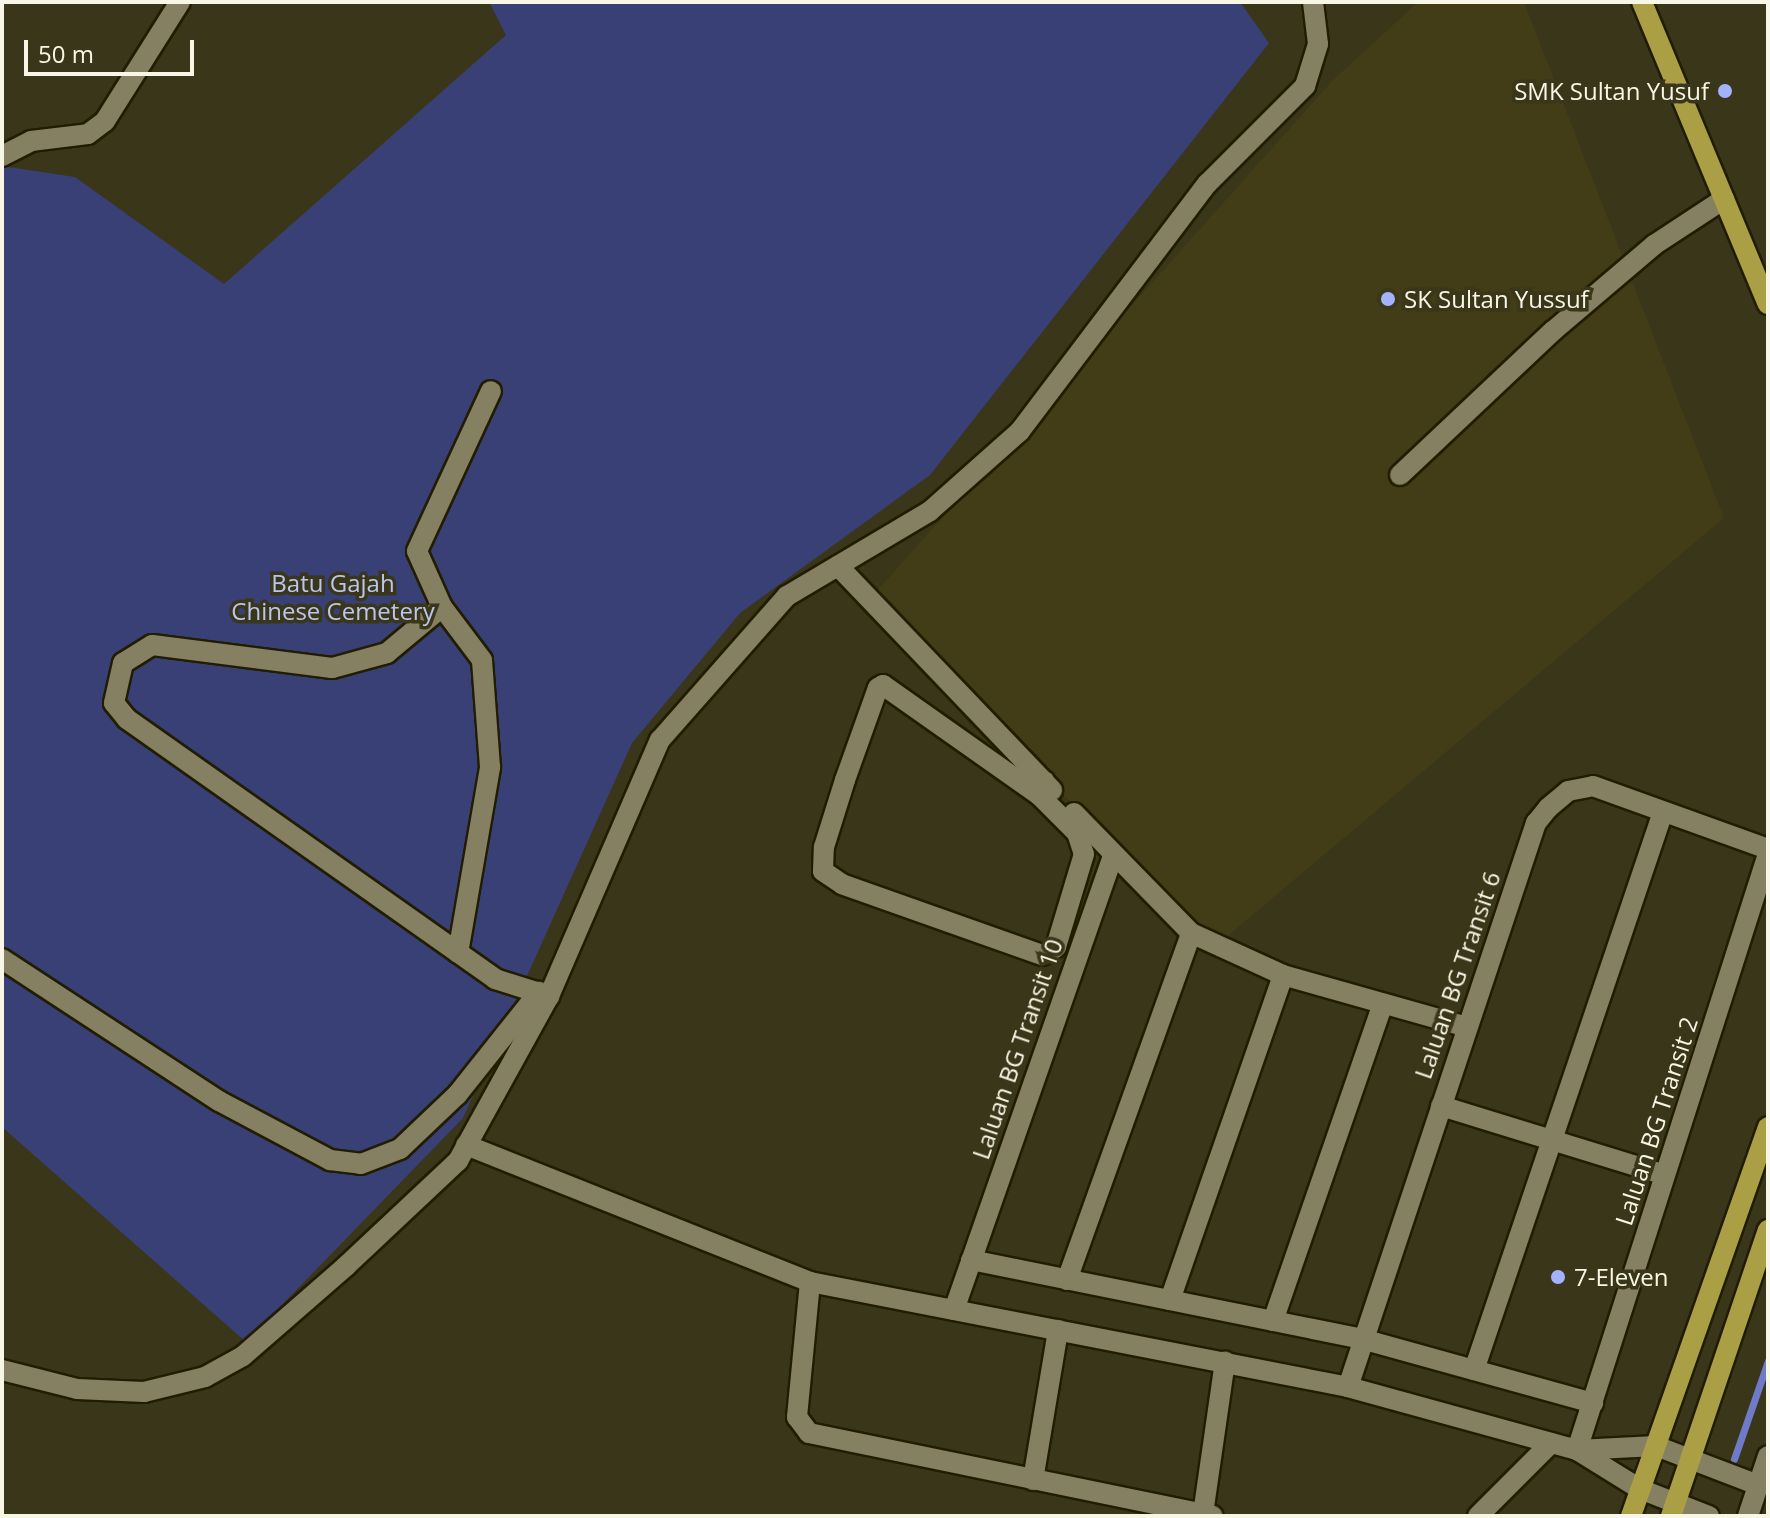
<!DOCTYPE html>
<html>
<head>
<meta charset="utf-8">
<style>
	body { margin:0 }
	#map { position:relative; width:1770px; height:1518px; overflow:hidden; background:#3a3619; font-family:"Open Sans",sans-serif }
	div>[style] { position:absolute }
	.built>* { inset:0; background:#423c17 }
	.green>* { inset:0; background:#384076 }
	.stream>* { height:7px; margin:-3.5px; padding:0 3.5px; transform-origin:3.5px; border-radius:3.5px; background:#6f7bc8 }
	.roads { filter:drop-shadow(2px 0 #211d02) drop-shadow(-2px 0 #211d02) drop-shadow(0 2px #211d02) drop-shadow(0 -2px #211d02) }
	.minor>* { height:20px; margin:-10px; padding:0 10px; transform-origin:10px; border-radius:10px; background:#848061 }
	.major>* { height:20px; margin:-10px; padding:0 10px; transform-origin:10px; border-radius:10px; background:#ab9f46 }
	.dots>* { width:22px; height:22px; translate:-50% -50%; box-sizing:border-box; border:4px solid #3a3619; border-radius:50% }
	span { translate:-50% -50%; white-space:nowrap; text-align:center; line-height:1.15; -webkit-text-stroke:7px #3a3619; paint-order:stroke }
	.poi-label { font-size:24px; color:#f8f6e5 }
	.right { translate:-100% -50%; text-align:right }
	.left { translate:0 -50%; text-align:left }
	.park-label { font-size:24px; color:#bcc5ee }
	.street-label { font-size:24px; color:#f8f6e5 }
	.frame { position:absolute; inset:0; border:4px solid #f8f6e5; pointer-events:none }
	.scale { position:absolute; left:24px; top:40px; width:170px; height:36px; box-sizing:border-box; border:4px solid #f8f6e5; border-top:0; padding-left:10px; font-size:24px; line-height:28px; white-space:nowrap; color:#f8f6e5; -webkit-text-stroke:6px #3a3619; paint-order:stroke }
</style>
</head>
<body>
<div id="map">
	<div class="built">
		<i style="clip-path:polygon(1418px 2px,1524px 2px,1724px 518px,1217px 945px,867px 602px,1333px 80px)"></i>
	</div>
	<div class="green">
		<i style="clip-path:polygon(489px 2px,1240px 2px,1269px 43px,930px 475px,740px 613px,632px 743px,463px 1118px,246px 1342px,2px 1127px,2px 166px,75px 177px,224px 284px,506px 35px)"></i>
	</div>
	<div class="stream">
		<i style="left:1734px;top:1459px;width:104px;rotate:-70.9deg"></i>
	</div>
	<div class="roads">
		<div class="minor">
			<i style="left:2px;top:156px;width:33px;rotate:-27deg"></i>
			<i style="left:31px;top:141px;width:57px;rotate:-7deg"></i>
			<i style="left:88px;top:134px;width:21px;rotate:-37deg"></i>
			<i style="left:105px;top:121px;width:141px;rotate:-57.8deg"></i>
			<i style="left:1400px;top:475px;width:210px;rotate:-43.3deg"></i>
			<i style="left:1553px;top:331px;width:133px;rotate:-40.4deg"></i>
			<i style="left:1654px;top:245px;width:84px;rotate:-33.3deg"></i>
			<i style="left:838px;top:566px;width:310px;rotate:46.3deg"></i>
			<i style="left:442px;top:607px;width:61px;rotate:-114.1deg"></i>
			<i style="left:417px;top:551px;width:176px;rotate:-65.2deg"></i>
			<i style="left:1039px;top:795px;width:54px;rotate:45deg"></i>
			<i style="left:1077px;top:833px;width:22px;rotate:72deg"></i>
			<i style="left:1084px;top:854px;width:97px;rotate:106.8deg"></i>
			<i style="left:1056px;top:947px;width:10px;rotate:143deg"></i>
			<i style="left:1048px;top:953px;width:6px;rotate:162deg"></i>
			<i style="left:1042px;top:955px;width:212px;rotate:-160.5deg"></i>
			<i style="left:842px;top:884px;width:23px;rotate:-146deg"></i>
			<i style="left:823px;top:871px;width:24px;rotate:-88deg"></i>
			<i style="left:824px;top:847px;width:70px;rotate:-72.6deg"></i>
			<i style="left:845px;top:780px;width:98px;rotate:-70.3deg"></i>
			<i style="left:878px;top:688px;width:6px;rotate:-31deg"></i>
			<i style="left:883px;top:685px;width:191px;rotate:35.2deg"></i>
			<i style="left:1039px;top:795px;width:15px;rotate:-70deg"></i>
			<i style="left:1074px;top:813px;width:168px;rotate:45.7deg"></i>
			<i style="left:1191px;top:933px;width:101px;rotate:24.5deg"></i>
			<i style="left:1283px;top:975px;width:191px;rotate:15.8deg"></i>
			<i style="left:458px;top:953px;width:189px;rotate:-80.2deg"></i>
			<i style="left:490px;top:767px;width:107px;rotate:-94.3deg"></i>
			<i style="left:482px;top:660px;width:66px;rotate:-127deg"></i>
			<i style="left:442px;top:607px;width:72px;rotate:140.1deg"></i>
			<i style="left:387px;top:653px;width:57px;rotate:164.7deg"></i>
			<i style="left:332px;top:668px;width:181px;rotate:-172.7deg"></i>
			<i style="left:152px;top:645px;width:34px;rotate:148deg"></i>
			<i style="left:123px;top:663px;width:41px;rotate:102.7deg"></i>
			<i style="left:114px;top:703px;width:21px;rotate:51deg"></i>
			<i style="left:127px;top:719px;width:451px;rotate:35.2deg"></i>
			<i style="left:495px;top:979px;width:57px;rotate:17.5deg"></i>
			<i style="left:2px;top:959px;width:259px;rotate:33.2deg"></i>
			<i style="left:219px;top:1101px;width:126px;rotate:28deg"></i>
			<i style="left:330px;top:1160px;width:31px;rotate:7deg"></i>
			<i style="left:361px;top:1164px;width:42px;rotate:-21deg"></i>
			<i style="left:400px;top:1149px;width:79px;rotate:-43.5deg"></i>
			<i style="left:457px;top:1095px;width:132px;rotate:-51.5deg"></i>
			<i style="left:1441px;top:1106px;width:234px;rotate:17.1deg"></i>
			<i style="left:466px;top:1145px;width:370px;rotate:21.7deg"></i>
			<i style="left:810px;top:1282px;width:548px;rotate:11.04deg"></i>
			<i style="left:1348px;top:1387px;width:238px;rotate:15.4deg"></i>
			<i style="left:1577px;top:1450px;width:74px;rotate:31.8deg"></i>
			<i style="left:1640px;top:1489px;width:74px;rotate:21.4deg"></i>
			<i style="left:971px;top:1260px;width:399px;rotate:11.4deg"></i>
			<i style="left:1362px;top:1339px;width:240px;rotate:15.5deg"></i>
			<i style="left:1067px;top:1280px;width:368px;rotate:-70.3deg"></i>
			<i style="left:810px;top:1282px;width:136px;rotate:95.5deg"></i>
			<i style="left:797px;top:1417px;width:20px;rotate:53deg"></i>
			<i style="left:809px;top:1433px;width:412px;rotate:11.6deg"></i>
			<i style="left:1170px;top:1300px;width:344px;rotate:-70.8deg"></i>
			<i style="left:954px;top:1310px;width:481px;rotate:-70.7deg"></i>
			<i style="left:1273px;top:1321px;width:336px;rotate:-70.9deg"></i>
			<i style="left:2px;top:1370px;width:77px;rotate:14.2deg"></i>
			<i style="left:77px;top:1389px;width:67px;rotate:2.6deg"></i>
			<i style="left:144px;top:1392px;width:63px;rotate:-13.8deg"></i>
			<i style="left:205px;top:1377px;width:43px;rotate:-28.9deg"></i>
			<i style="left:243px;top:1356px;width:137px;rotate:-41.1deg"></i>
			<i style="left:346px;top:1266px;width:154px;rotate:-43.2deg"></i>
			<i style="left:458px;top:1161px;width:188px;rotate:-61.1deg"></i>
			<i style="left:549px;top:996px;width:279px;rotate:-66.6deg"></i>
			<i style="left:660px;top:740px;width:192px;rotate:-48.6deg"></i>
			<i style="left:787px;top:596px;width:166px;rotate:-30.7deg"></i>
			<i style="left:930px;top:511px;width:120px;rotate:-41.6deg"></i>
			<i style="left:1020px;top:431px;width:310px;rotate:-52.9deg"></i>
			<i style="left:1207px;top:184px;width:139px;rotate:-45deg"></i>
			<i style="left:1305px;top:86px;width:44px;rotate:-72.8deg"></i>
			<i style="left:1318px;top:44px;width:42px;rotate:-96.8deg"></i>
			<i style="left:1474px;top:1370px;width:589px;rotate:-71.29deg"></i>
			<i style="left:1348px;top:1387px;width:595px;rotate:-71.57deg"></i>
			<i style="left:1536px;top:823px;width:19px;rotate:-51deg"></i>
			<i style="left:1548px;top:808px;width:26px;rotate:-40deg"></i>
			<i style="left:1568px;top:791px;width:25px;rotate:-11deg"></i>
			<i style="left:1593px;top:786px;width:186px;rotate:19.8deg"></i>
			<i style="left:1577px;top:1450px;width:626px;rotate:-72.23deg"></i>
			<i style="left:1577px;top:1450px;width:79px;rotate:-2.9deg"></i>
			<i style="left:1656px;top:1446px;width:109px;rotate:20.9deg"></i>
			<i style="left:1033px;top:1480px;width:152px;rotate:-80.5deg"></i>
			<i style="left:1203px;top:1514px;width:154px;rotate:-81.8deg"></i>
			<i style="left:1478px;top:1516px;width:103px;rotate:-45deg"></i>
			<i style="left:1748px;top:1516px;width:63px;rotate:-71.6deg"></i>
		</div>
		<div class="major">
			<i style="left:1642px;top:2px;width:327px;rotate:67.4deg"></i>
			<i style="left:1631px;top:1516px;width:412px;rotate:-70.6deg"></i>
			<i style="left:1671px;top:1516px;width:302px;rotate:-71.3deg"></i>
		</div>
	</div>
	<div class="dots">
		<i style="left:1725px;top:91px;background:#a3b2fd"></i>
		<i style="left:1388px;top:299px;background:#a3b2fd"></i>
		<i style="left:1558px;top:1277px;background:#a3b2fd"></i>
	</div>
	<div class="poi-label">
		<span class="right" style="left:1709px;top:91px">SMK Sultan Yusuf</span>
		<span class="left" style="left:1404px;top:299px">SK Sultan Yussuf</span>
		<span class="left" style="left:1574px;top:1277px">7-Eleven</span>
	</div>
	<div class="park-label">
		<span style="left:333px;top:597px">Batu Gajah<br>Chinese Cemetery</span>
	</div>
	<div class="street-label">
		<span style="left:1457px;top:975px;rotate:-71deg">Laluan BG Transit 6</span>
		<span style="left:1017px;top:1049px;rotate:-71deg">Laluan BG Transit 10</span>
		<span style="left:1656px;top:1121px;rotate:-72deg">Laluan BG Transit 2</span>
	</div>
	<div class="frame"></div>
	<div class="scale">50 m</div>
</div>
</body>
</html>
